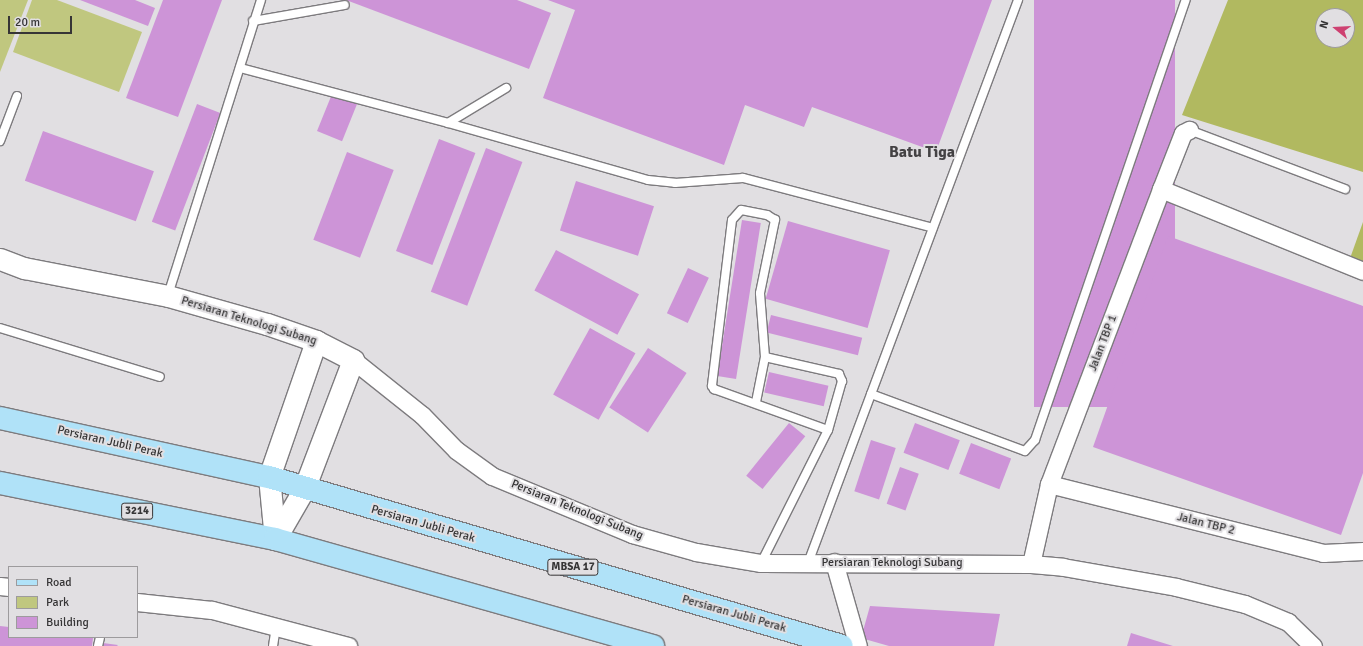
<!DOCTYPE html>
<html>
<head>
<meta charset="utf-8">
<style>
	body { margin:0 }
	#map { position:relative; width:1363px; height:646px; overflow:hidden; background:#e1dfe2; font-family:Signika,sans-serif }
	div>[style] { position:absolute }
	.green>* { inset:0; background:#c0c77f }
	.forest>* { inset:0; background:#b1b960 }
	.building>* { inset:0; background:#cd94d7; transform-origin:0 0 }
	.roads { filter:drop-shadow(1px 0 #7d7b7e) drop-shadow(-1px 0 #7d7b7e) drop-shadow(0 1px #7d7b7e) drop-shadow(0 -1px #7d7b7e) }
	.service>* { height:8px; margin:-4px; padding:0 4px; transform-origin:4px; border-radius:4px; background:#fff }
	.minor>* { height:17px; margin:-8.5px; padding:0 8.5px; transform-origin:8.5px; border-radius:8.5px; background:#fff }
	.tertiary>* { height:21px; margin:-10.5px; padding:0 10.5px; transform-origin:10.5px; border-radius:10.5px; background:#fff }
	.primary>* { height:22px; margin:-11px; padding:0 11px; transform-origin:11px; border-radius:11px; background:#b0e2f8 }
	span { translate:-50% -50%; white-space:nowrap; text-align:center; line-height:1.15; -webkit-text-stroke:4px #e1dfe2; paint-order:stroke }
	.shield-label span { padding:1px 3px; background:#e1dfe2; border:1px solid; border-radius:3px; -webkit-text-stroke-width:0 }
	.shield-label { font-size:11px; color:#363536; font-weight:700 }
	.street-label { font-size:12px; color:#363536 }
	.district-label { font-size:16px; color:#444244; font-weight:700 }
	.legend { position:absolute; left:8px; top:566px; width:130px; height:72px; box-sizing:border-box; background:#e1dfe2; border:1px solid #9d9b9d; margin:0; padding:5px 7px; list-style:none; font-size:12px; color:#363536 }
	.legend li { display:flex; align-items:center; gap:8px; height:20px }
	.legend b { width:20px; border:1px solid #9d9b9d }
	.north { position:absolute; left:1315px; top:8px; width:40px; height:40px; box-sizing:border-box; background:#e1dfe2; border:1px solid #9d9b9d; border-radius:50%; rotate:288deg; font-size:11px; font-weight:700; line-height:16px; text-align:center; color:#363536 }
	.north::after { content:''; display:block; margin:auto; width:14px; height:18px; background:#ce4171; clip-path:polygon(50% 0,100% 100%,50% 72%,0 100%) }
	.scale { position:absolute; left:8px; top:16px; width:64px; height:18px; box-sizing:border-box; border:2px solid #363536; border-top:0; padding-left:5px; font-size:12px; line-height:14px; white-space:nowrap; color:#363536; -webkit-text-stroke:3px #e1dfe2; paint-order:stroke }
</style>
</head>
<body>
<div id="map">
	<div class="green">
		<i style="clip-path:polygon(0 0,28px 0,0 72px)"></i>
		<i style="clip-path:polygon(32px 0,57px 0,142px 32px,119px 92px,13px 52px)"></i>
	</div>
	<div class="forest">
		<i style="clip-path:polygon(evenodd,1228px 0,1363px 0,1363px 172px,1182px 115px,1228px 0,1323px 16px,1347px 16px,1347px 40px,1323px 40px,1323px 16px)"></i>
		<i style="clip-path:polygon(1363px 222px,1363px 268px,1348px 264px)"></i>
	</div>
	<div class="building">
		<i style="clip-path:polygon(80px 0,135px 0,155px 8px,148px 26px)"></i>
		<i style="clip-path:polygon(163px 0,222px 0,178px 117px,126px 98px)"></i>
		<i style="clip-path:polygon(346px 0,517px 0,551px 13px,529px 69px)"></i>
		<i style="clip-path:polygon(548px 0,992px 0,936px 152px,812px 107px,804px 127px,745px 105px,724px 165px,543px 98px,575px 10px)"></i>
		<i style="left:1034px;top:0;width:141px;height:407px"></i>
		<i style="left:332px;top:94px;width:27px;height:40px;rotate:22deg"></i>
		<i style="left:197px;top:104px;width:25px;height:126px;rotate:21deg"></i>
		<i style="left:43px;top:131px;width:118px;height:53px;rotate:20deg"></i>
		<i style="left:439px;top:139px;width:39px;height:120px;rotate:21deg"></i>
		<i style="left:486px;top:148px;width:39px;height:154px;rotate:21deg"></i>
		<i style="left:347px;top:152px;width:50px;height:94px;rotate:21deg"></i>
		<i style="left:576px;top:181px;width:82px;height:52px;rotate:18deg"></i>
		<i style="left:742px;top:220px;width:19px;height:158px;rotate:9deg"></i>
		<i style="left:788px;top:221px;width:106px;height:81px;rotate:16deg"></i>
		<i style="clip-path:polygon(1168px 236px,1363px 306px,1363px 473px,1341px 535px,1093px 447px)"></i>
		<i style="left:556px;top:250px;width:94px;height:46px;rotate:28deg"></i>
		<i style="left:688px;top:268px;width:23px;height:50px;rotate:25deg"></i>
		<i style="left:771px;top:315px;width:94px;height:18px;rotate:14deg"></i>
		<i style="left:590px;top:328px;width:52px;height:76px;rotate:29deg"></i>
		<i style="left:648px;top:348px;width:46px;height:71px;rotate:33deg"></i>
		<i style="left:769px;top:372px;width:61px;height:21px;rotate:13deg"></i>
		<i style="left:789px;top:423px;width:21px;height:68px;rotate:39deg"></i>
		<i style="left:915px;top:423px;width:48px;height:32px;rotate:21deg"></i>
		<i style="left:871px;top:440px;width:26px;height:54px;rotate:18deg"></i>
		<i style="left:971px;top:443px;width:43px;height:33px;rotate:21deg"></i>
		<i style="left:900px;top:467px;width:20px;height:39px;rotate:20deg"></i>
		<i style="clip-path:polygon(870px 606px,1000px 614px,994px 646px,889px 646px,861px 638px)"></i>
		<i style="clip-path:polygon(0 626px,9px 627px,9px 637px,84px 637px,93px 638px,92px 646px,0 646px)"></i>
		<i style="clip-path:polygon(1131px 633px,1173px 646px,1127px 646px)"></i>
		<i style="clip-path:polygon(103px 643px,118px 645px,117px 646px,102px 646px)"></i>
	</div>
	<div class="roads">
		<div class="service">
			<i style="left:253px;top:21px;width:93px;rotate:-9.9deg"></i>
			<i style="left:240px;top:68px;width:215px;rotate:14.8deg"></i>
			<i style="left:448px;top:123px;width:208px;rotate:15.9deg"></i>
			<i style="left:648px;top:180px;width:27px;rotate:6deg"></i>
			<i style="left:675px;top:183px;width:68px;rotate:-4.2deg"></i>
			<i style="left:743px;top:178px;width:196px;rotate:14.7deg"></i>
			<i style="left:448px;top:123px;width:68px;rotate:-31.1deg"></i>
			<i style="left:1189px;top:130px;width:167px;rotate:20.7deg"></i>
			<i style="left:0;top:141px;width:48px;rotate:-69.3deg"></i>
			<i style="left:168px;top:295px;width:309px;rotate:-72.5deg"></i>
			<i style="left:0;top:328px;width:167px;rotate:17deg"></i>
			<i style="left:765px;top:357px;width:76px;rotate:12.9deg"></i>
			<i style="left:839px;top:374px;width:8px;rotate:67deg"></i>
			<i style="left:842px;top:381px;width:51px;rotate:105.9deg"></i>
			<i style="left:871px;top:394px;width:164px;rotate:20.3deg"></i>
			<i style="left:1025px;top:451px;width:15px;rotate:-48deg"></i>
			<i style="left:1035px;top:440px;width:465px;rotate:-71.1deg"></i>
			<i style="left:756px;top:402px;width:46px;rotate:-78.7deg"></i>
			<i style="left:765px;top:357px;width:64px;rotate:-94.5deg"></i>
			<i style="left:760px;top:293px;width:75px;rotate:-78.4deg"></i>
			<i style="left:775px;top:220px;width:9px;rotate:-148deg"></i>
			<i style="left:767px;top:215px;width:26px;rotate:-169deg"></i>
			<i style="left:741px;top:210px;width:13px;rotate:132deg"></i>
			<i style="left:732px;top:220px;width:167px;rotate:96.9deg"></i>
			<i style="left:712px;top:386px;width:4px;rotate:56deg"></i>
			<i style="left:714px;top:389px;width:121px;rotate:19.8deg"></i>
			<i style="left:828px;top:430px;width:149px;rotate:116.7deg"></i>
			<i style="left:808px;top:563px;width:601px;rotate:-69.54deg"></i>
			<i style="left:98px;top:646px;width:9px;rotate:-77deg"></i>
			<i style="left:273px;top:646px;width:20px;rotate:-81deg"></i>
		</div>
		<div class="minor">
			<i style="left:1161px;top:189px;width:218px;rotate:22.1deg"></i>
			<i style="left:353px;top:360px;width:88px;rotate:38.6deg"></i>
			<i style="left:422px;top:415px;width:49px;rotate:45.8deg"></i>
			<i style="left:456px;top:450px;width:44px;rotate:35.8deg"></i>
			<i style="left:492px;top:476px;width:152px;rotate:22.5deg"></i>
			<i style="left:632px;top:534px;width:66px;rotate:15.7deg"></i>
			<i style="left:696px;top:552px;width:66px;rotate:9.6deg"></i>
			<i style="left:761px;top:563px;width:270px;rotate:0.2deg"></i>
			<i style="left:1031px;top:564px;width:32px;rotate:5deg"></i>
			<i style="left:1063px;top:567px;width:115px;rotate:10deg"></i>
			<i style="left:1176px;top:587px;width:71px;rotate:13.8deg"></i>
			<i style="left:1245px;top:604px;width:47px;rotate:22.7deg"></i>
			<i style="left:1288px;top:622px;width:35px;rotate:44deg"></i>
			<i style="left:1049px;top:484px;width:283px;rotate:14.1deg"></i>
			<i style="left:1323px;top:553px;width:40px;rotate:-2.9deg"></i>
			<i style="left:834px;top:562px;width:87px;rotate:74.1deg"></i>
			<i style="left:1031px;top:564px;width:82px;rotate:-77.3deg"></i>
			<i style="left:1049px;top:484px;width:316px;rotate:-69.2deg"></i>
			<i style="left:1161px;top:189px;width:60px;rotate:-68.6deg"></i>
			<i style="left:1183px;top:133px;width:7px;rotate:-27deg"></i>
			<i style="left:0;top:586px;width:9px;rotate:6deg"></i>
			<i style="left:137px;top:602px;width:75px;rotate:6.1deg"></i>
			<i style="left:212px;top:610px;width:141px;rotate:14.8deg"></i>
		</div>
		<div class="tertiary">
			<i style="left:0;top:259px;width:26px;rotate:21deg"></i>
			<i style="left:24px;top:268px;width:147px;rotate:11deg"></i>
			<i style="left:168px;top:296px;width:103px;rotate:15.8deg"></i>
			<i style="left:267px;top:324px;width:52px;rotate:19.1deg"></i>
			<i style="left:316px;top:341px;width:42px;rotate:27.2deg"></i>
			<i style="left:353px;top:360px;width:138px;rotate:110.8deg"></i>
			<i style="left:304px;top:489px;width:58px;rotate:120.1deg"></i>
			<i style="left:275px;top:539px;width:62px;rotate:-95.5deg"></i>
			<i style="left:269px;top:477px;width:144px;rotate:-70.9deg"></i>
		</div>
		<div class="primary">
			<i style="left:0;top:418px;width:275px;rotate:12.4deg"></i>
			<i style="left:269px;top:477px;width:597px;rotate:16.43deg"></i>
			<i style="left:0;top:483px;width:281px;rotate:11.5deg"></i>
			<i style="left:275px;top:539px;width:393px;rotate:15.8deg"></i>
		</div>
	</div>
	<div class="shield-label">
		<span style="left:137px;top:511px">3214</span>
		<span style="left:573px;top:567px">MBSA 17</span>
	</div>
	<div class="street-label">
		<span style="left:249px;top:321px;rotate:17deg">Persiaran Teknologi Subang</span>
		<span style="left:1103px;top:343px;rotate:-69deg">Jalan TBP 1</span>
		<span style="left:110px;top:442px;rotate:13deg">Persiaran Jubli Perak</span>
		<span style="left:577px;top:510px;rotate:22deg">Persiaran Teknologi Subang</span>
		<span style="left:423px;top:524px;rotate:16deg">Persiaran Jubli Perak</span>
		<span style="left:1206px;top:524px;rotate:14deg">Jalan TBP 2</span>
		<span style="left:892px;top:563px">Persiaran Teknologi Subang</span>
		<span style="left:734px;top:614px;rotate:16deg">Persiaran Jubli Perak</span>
	</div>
	<div class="district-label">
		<span style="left:922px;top:152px">Batu Tiga</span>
	</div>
	<ul class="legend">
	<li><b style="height:5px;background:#b0e2f8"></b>Road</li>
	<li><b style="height:11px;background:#c0c77f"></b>Park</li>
	<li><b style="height:11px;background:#cd94d7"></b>Building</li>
	</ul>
	<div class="north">N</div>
	<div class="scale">20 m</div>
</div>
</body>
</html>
